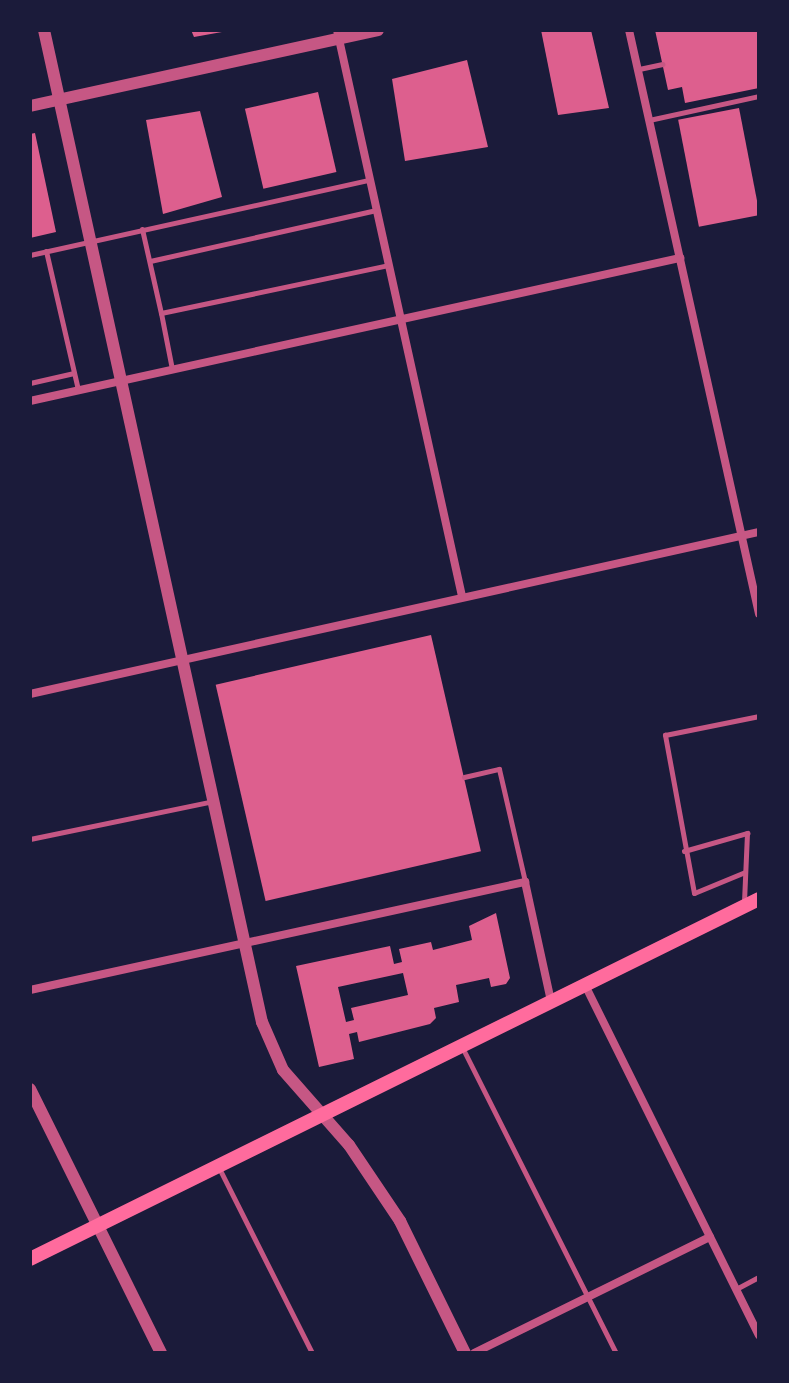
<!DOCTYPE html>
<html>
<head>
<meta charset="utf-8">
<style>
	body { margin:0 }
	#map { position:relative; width:789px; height:1383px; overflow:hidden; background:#1b1b3a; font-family:"Golos Text",sans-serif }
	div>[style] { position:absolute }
	.building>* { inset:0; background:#dd5f8e; transform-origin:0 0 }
	.service>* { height:5px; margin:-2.5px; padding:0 2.5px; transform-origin:2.5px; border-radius:2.5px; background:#c65784 }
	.minor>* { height:8px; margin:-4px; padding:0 4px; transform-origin:4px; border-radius:4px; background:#c65784 }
	.tertiary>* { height:12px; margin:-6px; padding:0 6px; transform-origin:6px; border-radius:6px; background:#c65784 }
	.secondary>* { height:14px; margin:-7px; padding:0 7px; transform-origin:7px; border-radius:7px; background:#ff6b9d }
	span { translate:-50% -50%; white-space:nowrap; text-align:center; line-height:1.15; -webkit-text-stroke:6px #1b1b3a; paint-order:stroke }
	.frame { position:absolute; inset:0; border:32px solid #1b1b3a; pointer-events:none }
</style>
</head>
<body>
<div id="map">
	<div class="building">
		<i style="clip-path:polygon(191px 30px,222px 30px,222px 32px,194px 37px)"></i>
		<i style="clip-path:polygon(541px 30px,591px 30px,609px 108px,558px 115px)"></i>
		<i style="clip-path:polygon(655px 30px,759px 30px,759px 88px,685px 103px,682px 87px,668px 90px)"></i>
		<i style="clip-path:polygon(467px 60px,488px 147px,405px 161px,392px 79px)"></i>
		<i style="left:318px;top:92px;width:82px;height:75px;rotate:77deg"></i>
		<i style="left:739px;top:108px;width:109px;height:62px;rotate:79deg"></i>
		<i style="clip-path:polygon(200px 111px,222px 197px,163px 214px,146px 120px)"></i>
		<i style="clip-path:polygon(35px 133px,56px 232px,30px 238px,30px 134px)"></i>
		<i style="left:431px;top:635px;width:222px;height:221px;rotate:77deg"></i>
		<i style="clip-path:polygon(evenodd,496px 913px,510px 978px,506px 984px,491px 987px,489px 978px,456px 985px,459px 1002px,434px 1008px,436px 1018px,430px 1024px,359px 1042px,357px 1032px,349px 1034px,354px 1059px,319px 1067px,296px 966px,390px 946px,394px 964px,402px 962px,399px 949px,431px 942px,433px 950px,472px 940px,469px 926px,496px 913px,403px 973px,408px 995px,351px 1008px,354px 1020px,346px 1022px,338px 987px,403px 973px)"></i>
	</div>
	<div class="service">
		<i style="left:639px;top:69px;width:24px;rotate:-12deg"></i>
		<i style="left:649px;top:120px;width:113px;rotate:-12.3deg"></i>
		<i style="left:142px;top:229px;width:86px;rotate:77.3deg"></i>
		<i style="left:161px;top:313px;width:232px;rotate:-11.9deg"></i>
		<i style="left:46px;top:251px;width:143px;rotate:77deg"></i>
		<i style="left:30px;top:255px;width:347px;rotate:-12.5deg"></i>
		<i style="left:150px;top:261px;width:233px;rotate:-12.7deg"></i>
		<i style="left:161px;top:313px;width:57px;rotate:78.9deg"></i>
		<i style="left:30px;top:383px;width:45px;rotate:-12.8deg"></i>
		<i style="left:464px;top:777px;width:36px;rotate:-13deg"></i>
		<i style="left:499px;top:769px;width:116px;rotate:77deg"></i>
		<i style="left:30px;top:839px;width:187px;rotate:-11.7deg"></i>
		<i style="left:684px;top:851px;width:66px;rotate:-15.9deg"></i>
		<i style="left:747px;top:833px;width:70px;rotate:92.5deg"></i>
		<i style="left:745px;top:872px;width:55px;rotate:157.6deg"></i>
		<i style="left:694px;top:893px;width:161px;rotate:-100.4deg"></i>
		<i style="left:665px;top:735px;width:96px;rotate:-11.4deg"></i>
		<i style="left:462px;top:1047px;width:343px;rotate:63.3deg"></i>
		<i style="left:219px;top:1168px;width:207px;rotate:63.3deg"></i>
		<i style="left:736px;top:1289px;width:26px;rotate:-28deg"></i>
	</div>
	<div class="minor">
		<i style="left:337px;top:30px;width:580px;rotate:77.55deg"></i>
		<i style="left:629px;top:30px;width:598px;rotate:77.45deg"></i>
		<i style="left:30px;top:401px;width:666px;rotate:-12.41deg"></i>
		<i style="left:30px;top:694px;width:747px;rotate:-12.53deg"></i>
		<i style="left:585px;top:985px;width:391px;rotate:63.6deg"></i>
		<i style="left:30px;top:990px;width:507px;rotate:-12.31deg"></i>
		<i style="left:525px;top:882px;width:122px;rotate:77.7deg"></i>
		<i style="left:474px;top:1353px;width:263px;rotate:-26.2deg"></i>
	</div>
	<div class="tertiary">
		<i style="left:44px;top:30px;width:1016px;rotate:77.61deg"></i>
		<i style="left:262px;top:1022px;width:52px;rotate:66.4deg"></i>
		<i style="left:283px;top:1070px;width:100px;rotate:48.7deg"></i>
		<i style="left:349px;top:1145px;width:92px;rotate:56.1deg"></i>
		<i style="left:400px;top:1221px;width:147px;rotate:63.8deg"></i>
		<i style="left:30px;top:106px;width:356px;rotate:-12.3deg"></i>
		<i style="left:30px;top:1089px;width:295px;rotate:63.6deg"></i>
	</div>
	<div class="secondary">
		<i style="left:30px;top:1259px;width:813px;rotate:-26.28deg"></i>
	</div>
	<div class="frame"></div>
</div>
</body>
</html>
